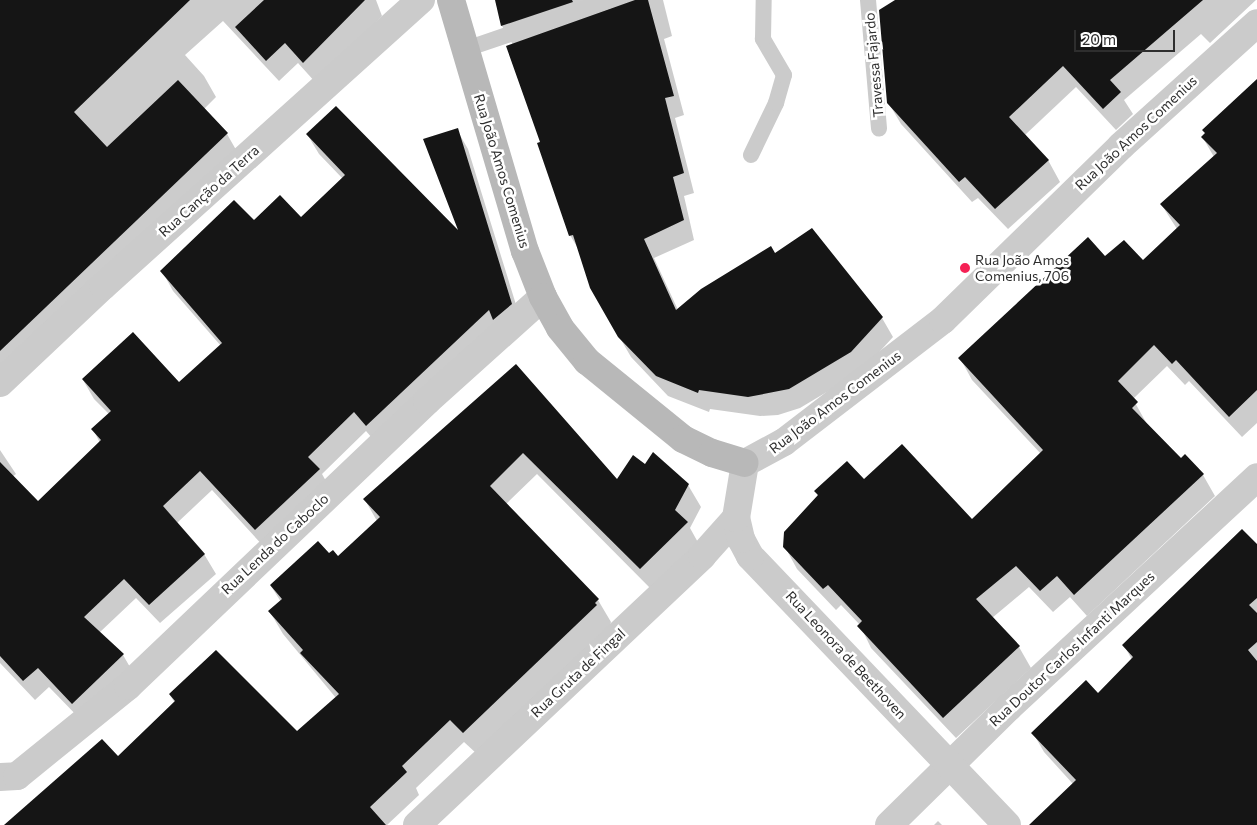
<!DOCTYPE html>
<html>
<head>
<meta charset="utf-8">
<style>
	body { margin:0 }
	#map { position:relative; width:1257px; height:825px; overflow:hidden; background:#fff; font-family:Commissioner,sans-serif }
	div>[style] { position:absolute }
	.shadow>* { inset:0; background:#0003 }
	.building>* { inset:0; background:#151515 }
	.lane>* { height:16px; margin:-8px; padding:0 8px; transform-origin:8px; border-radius:8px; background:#cbcbcb }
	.street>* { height:28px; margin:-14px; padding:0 14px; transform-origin:14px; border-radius:14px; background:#cbcbcb }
	.secondary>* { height:28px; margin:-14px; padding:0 14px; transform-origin:14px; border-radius:14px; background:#b8b8b8 }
	.dots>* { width:14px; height:14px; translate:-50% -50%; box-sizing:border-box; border:2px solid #fff; border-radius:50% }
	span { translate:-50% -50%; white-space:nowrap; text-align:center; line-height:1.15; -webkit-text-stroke:5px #fff; paint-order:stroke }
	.street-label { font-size:14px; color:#2e2e2e }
	.poi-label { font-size:14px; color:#2e2e2e }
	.left { translate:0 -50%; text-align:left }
	.scale { position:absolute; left:1074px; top:30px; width:101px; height:22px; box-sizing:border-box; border:2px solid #2e2e2e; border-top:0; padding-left:6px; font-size:15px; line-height:18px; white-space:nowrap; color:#2e2e2e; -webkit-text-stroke:4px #fff; paint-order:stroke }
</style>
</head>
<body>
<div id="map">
	<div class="shadow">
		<i style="clip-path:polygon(0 0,376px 0,382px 16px,316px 83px,298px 63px,279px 81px,223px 21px,185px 55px,204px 76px,216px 97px,204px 109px,227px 134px,239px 155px,0 382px)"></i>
		<i style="clip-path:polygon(496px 0,663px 0,672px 36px,664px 39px,684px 115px,675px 118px,694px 193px,684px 196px,694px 240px,654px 258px,678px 310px,775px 255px,811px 230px,882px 318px,893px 337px,862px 371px,800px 408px,778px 415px,760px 416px,710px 409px,709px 412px,668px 396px,631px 357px,591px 288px,580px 252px,570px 235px,513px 45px,502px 26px)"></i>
		<i style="clip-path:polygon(897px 0,1256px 0,1210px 43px,1201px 34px,1124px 100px,1133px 114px,1116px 130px,1076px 87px,1025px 135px,1048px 160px,1060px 182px,1008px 229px,978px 198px,972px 202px,901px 124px,888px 102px)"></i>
		<i style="clip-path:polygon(1257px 81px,1257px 423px,1242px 437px,1189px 381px,1185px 385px,1167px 366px,1133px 399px,1148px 426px,1181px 460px,1203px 475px,1215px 496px,1087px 616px,1070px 597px,1053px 612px,1029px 587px,992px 618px,1019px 647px,1031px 668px,956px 738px,871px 648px,860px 625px,841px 605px,836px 610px,797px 569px,785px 547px,786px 532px,818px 496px,816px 491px,864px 481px,972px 521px,1041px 454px,972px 380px,960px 358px,1105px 258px,1143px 261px,1177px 229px,1161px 204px,1214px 157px,1203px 138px)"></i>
		<i style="clip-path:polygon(457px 130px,468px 149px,522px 324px,378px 445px,366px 431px,322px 474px,331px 490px,266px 549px,212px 490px,177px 523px,204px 554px,216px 574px,160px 623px,136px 598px,99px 633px,123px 655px,134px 674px,84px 723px,49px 687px,35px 700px,0 663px,0 450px,16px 474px,12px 477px,38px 502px,100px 443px,93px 429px,109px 414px,94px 399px,83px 380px,179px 383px,221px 346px,173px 291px,162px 271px,254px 222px,300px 219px,343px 179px,319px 154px,307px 134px,462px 236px)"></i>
		<i style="clip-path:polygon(516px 365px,617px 481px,645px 466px,688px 485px,701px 507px,690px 528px,700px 546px,653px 591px,537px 474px,506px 504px,598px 600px,611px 622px,609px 628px,477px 754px,464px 742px,416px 788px,419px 795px,387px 825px,6px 825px,118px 758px,175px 703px,170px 695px,297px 733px,336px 698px,283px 634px,270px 612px,281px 602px,271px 586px,329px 554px,338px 557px,377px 521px,365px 500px)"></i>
		<i style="clip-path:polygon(1257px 546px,1257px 825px,1048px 825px,1073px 784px,1044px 752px,1033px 733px,1098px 694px,1132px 660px,1124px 645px)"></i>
		<i style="clip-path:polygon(938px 821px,942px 825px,934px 825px)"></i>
	</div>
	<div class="building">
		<i style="clip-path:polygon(0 0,190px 0,74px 112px,107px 147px,178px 80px,228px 133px,0 351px)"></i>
		<i style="clip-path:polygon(264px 0,365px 0,303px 63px,285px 43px,266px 61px,235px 27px)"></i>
		<i style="clip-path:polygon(495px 0,572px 0,573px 2px,501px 26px)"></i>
		<i style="clip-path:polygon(635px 0,648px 0,674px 96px,665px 98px,684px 173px,673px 177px,684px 220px,644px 239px,676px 310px,701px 289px,771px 246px,775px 253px,812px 228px,883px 317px,851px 352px,789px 389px,748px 397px,699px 390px,698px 393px,656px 376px,618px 337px,590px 288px,573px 235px,569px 236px,537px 143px,540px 142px,506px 46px)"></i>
		<i style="clip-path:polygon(895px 0,1203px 0,1110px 80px,1121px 92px,1103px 109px,1063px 66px,1009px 117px,1049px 160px,995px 209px,965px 177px,959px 182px,887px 103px,879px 10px)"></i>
		<i style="clip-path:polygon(1257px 79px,1257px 390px,1229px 417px,1176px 360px,1172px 364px,1154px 345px,1118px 381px,1138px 402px,1132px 408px,1181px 458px,1185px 454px,1204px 474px,1074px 595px,1057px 576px,1040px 591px,1016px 566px,976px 599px,1020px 646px,943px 718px,857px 626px,862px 621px,828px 585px,823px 589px,783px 547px,784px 532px,818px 495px,814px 491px,847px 461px,864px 479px,902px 444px,972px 519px,1043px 450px,958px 358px,1088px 237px,1105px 256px,1124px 240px,1143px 260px,1180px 225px,1160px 204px,1217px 153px,1201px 137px,1205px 133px,1202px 130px)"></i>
		<i style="clip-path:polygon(336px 106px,458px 230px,423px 139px,458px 128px,512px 304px,493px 320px,489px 310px,366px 426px,354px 412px,308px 457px,320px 469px,255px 530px,200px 471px,163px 506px,205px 554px,149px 605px,124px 579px,84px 617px,124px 654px,72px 704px,38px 668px,23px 681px,0 656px,0 462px,38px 501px,101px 440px,91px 429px,111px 411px,82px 379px,133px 332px,179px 382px,222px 343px,160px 271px,234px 200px,254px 220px,280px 195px,301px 217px,345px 175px,306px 134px)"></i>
		<i style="clip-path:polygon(516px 364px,617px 479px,633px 455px,645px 464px,653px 452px,689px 484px,675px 510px,688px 522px,640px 569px,523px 453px,490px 486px,599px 599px,595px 603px,597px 605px,463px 733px,450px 720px,402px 766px,407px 772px,370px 807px,386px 825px,4px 825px,102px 739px,118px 756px,175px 701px,169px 694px,216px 650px,297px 731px,339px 694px,300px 653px,303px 650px,268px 611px,282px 599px,270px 585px,318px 541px,329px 553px,333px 550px,338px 556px,380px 517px,363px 499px)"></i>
		<i style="clip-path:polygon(1242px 529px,1257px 544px,1257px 598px,1249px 605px,1257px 613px,1257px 642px,1248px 650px,1257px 661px,1257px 825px,1029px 825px,1076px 780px,1031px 733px,1086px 680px,1098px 693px,1133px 657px,1122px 645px)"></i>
	</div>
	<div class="lane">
		<i style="left:868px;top:0;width:129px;rotate:85.1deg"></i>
		<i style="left:466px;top:49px;width:152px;rotate:-18.8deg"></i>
		<i style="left:751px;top:155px;width:58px;rotate:-64.3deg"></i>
		<i style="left:776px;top:103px;width:29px;rotate:-74deg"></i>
		<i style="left:784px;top:75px;width:42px;rotate:-120.3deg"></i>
		<i style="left:763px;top:39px;width:39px;rotate:-89deg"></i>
	</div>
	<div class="street">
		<i style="left:0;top:383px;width:141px;rotate:-43.3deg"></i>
		<i style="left:103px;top:286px;width:428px;rotate:-42deg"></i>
		<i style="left:0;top:777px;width:17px;rotate:-3deg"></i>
		<i style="left:17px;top:776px;width:143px;rotate:-39deg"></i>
		<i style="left:128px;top:686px;width:413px;rotate:-43.6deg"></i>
		<i style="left:427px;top:401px;width:156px;rotate:-41.9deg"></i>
		<i style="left:417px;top:825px;width:392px;rotate:-43.3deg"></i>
		<i style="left:702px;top:556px;width:51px;rotate:-48.2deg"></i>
		<i style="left:889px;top:825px;width:168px;rotate:-44.5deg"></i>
		<i style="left:1009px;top:707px;width:338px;rotate:-42.8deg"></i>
		<i style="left:1007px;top:825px;width:372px;rotate:-133.7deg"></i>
		<i style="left:750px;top:556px;width:19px;rotate:-118deg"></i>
		<i style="left:741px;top:539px;width:22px;rotate:-103deg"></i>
		<i style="left:736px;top:518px;width:56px;rotate:-80.7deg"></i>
		<i style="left:745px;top:463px;width:44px;rotate:-28.3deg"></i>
		<i style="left:784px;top:442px;width:200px;rotate:-37.5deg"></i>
		<i style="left:943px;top:320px;width:249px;rotate:-44.3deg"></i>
		<i style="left:1121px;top:146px;width:183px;rotate:-42.1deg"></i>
	</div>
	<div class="secondary">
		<i style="left:451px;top:0;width:262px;rotate:73.6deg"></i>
		<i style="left:525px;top:251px;width:49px;rotate:68.6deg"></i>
		<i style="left:543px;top:297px;width:35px;rotate:61deg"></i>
		<i style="left:560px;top:328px;width:43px;rotate:50.7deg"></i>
		<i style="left:587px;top:361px;width:124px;rotate:39.1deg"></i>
		<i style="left:683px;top:439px;width:32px;rotate:26deg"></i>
		<i style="left:712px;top:453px;width:34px;rotate:17deg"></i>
	</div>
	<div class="dots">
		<i style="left:965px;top:268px;background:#f52155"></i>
	</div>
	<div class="street-label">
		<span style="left:874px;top:65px;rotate:-95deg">Travessa Fajardo</span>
		<span style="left:1136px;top:133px;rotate:-43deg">Rua João Amos Comenius</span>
		<span style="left:502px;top:171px;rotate:73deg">Rua João Amos Comenius</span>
		<span style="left:209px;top:191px;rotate:-42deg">Rua Canção da Terra</span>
		<span style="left:835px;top:402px;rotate:-37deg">Rua João Amos Comenius</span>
		<span style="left:275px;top:544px;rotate:-43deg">Rua Lenda do Caboclo</span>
		<span style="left:1072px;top:649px;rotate:-43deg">Rua Doutor Carlos Infanti Marques</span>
		<span style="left:846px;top:655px;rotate:47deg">Rua Leonora de Beethoven</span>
		<span style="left:578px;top:673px;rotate:-43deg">Rua Gruta de Fingal</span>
	</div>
	<div class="poi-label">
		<span class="left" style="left:975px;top:268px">Rua João Amos<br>Comenius, 706</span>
	</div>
	<div class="scale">20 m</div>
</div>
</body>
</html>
